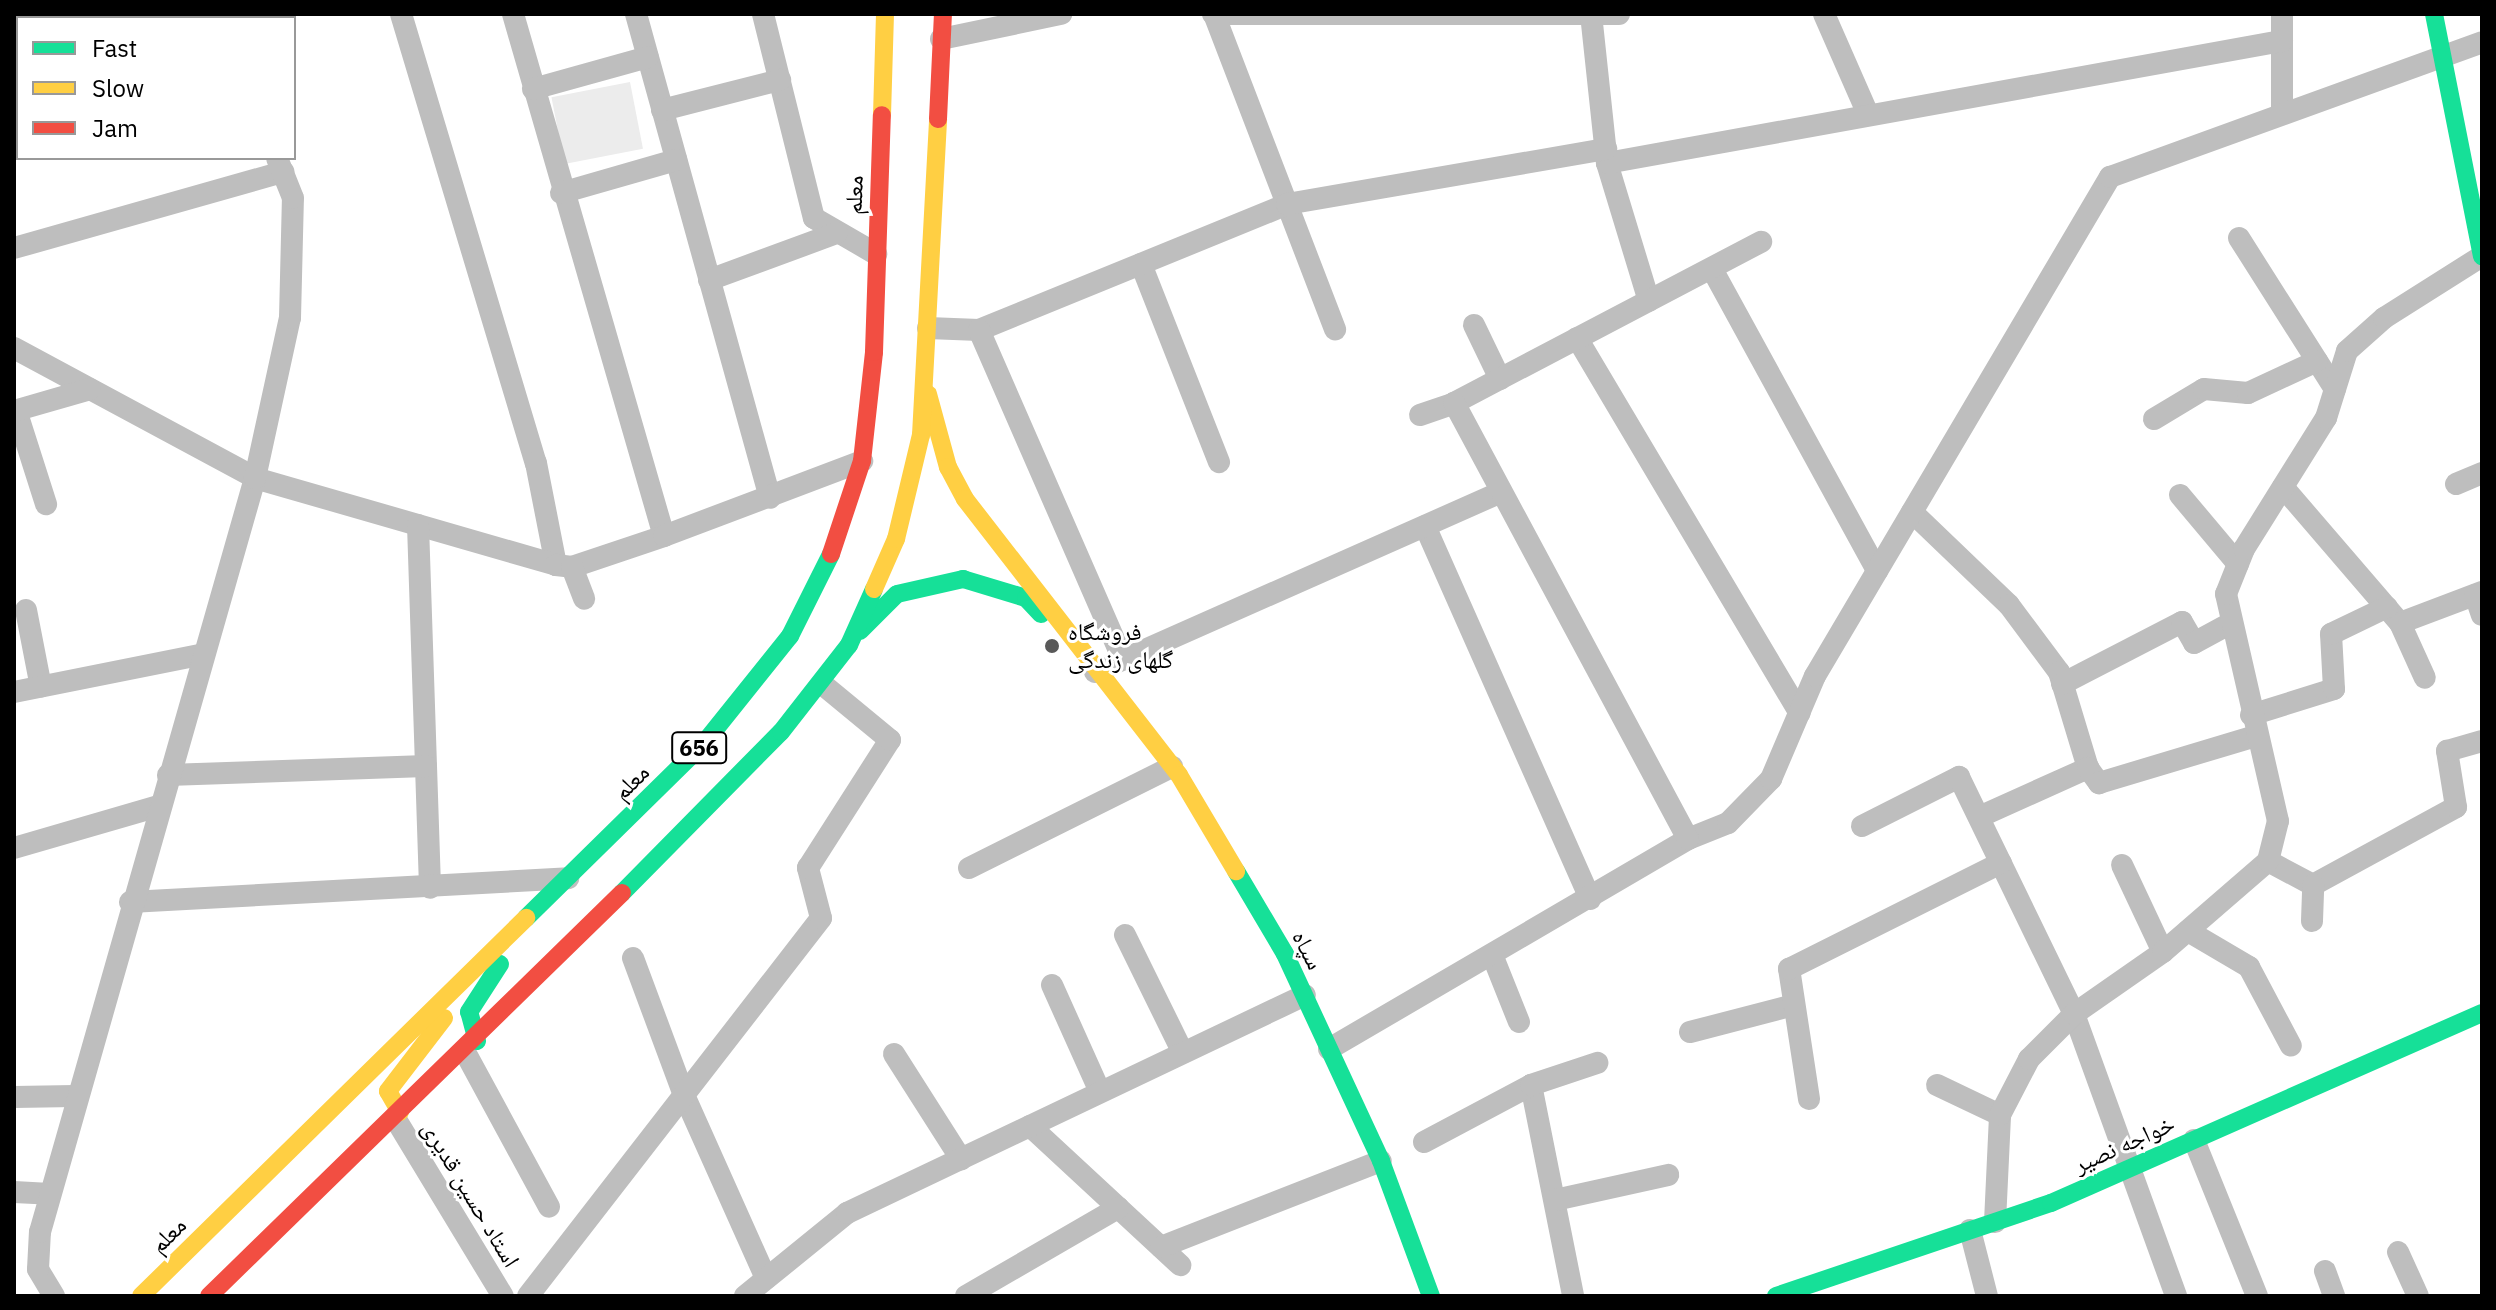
<!DOCTYPE html>
<html>
<head>
<meta charset="utf-8">
<style>
	body { margin:0 }
	#map { position:relative; width:2496px; height:1310px; overflow:hidden; background:#fff; font-family:"IBM Plex Sans","Noto Naskh Arabic",sans-serif }
	div>[style] { position:absolute }
	.green>* { inset:0; background:#ececec; transform-origin:0 0 }
	.street>* { height:22px; margin:-11px; padding:0 11px; transform-origin:11px; border-radius:11px; background:#bebebe }
	.fast>* { height:18px; margin:-9px; padding:0 9px; transform-origin:9px; border-radius:9px; background:#16e098 }
	.slow>* { height:18px; margin:-9px; padding:0 9px; transform-origin:9px; border-radius:9px; background:#ffcf43 }
	.jam>* { height:18px; margin:-9px; padding:0 9px; transform-origin:9px; border-radius:9px; background:#f24e42 }
	.dots>* { width:22px; height:22px; translate:-50% -50%; box-sizing:border-box; border:4px solid #fff; border-radius:50% }
	span { translate:-50% -50%; white-space:nowrap; text-align:center; line-height:1.15; -webkit-text-stroke:6px #fff; paint-order:stroke }
	.shield-label span { padding:2px 6px; background:#fff; border:2px solid; border-radius:6px; -webkit-text-stroke-width:0 }
	.shield-label { font-size:22px; color:#000; font-weight:700 }
	.street-label { font-size:24px; color:#000 }
	.poi-label { font-size:24px; color:#000 }
	.left { translate:0 -50%; text-align:left }
	.frame { position:absolute; inset:0; border:16px solid #000; pointer-events:none }
	.legend { position:absolute; left:16px; top:16px; width:280px; height:144px; box-sizing:border-box; background:#fff; border:2px solid #999; margin:0; padding:10px 14px; list-style:none; font-size:24px; color:#000 }
	.legend li { display:flex; align-items:center; gap:16px; height:40px }
	.legend b { width:40px; border:2px solid #999 }
</style>
</head>
<body>
<div id="map">
	<div class="green">
		<i style="left:630px;top:82px;width:68px;height:80px;rotate:79deg"></i>
	</div>
	<div class="street">
		<i style="left:197px;top:14px;width:5px;rotate:53deg"></i>
		<i style="left:401px;top:14px;width:469px;rotate:73.3deg"></i>
		<i style="left:536px;top:463px;width:104px;rotate:78.9deg"></i>
		<i style="left:513px;top:14px;width:543px;rotate:73.87deg"></i>
		<i style="left:636px;top:14px;width:502px;rotate:74.52deg"></i>
		<i style="left:763px;top:14px;width:210px;rotate:76deg"></i>
		<i style="left:814px;top:218px;width:72px;rotate:30.1deg"></i>
		<i style="left:1213px;top:14px;width:406px"></i>
		<i style="left:1214px;top:14px;width:338px;rotate:69deg"></i>
		<i style="left:1591px;top:14px;width:150px;rotate:83.9deg"></i>
		<i style="left:1607px;top:163px;width:144px;rotate:73.1deg"></i>
		<i style="left:1824px;top:14px;width:107px;rotate:66.3deg"></i>
		<i style="left:941px;top:39px;width:123px;rotate:-11.8deg"></i>
		<i style="left:533px;top:89px;width:119px;rotate:-15.5deg"></i>
		<i style="left:662px;top:110px;width:122px;rotate:-14.3deg"></i>
		<i style="left:2282px;top:110px;width:96px;rotate:-90deg"></i>
		<i style="left:1607px;top:163px;width:686px;rotate:-10.25deg"></i>
		<i style="left:561px;top:193px;width:120px;rotate:-16deg"></i>
		<i style="left:2239px;top:238px;width:179px;rotate:57.6deg"></i>
		<i style="left:14px;top:248px;width:280px;rotate:-15.8deg"></i>
		<i style="left:1141px;top:264px;width:213px;rotate:68.5deg"></i>
		<i style="left:1712px;top:269px;width:344px;rotate:61.3deg"></i>
		<i style="left:709px;top:280px;width:136px;rotate:-20.2deg"></i>
		<i style="left:1474px;top:325px;width:60px;rotate:64.3deg"></i>
		<i style="left:928px;top:328px;width:51px;rotate:2.2deg"></i>
		<i style="left:979px;top:330px;width:333px;rotate:-22.2deg"></i>
		<i style="left:1287px;top:204px;width:324px;rotate:-9.8deg"></i>
		<i style="left:979px;top:330px;width:359px;rotate:66.4deg"></i>
		<i style="left:1577px;top:338px;width:436px;rotate:59.3deg"></i>
		<i style="left:14px;top:348px;width:274px;rotate:28.3deg"></i>
		<i style="left:255px;top:478px;width:313px;rotate:16.1deg"></i>
		<i style="left:556px;top:565px;width:16px;rotate:7deg"></i>
		<i style="left:572px;top:567px;width:97px;rotate:-18.6deg"></i>
		<i style="left:664px;top:536px;width:212px;rotate:-20.7deg"></i>
		<i style="left:16px;top:410px;width:99px;rotate:72.3deg"></i>
		<i style="left:14px;top:411px;width:79px;rotate:-16.1deg"></i>
		<i style="left:1420px;top:415px;width:36px;rotate:-19deg"></i>
		<i style="left:1454px;top:403px;width:347px;rotate:-27.7deg"></i>
		<i style="left:2154px;top:419px;width:58px;rotate:-31deg"></i>
		<i style="left:2204px;top:389px;width:44px;rotate:5.2deg"></i>
		<i style="left:2248px;top:393px;width:76px;rotate:-24.9deg"></i>
		<i style="left:2456px;top:484px;width:28px;rotate:-23deg"></i>
		<i style="left:2283px;top:487px;width:179px;rotate:49.3deg"></i>
		<i style="left:2400px;top:623px;width:88px;rotate:-20.7deg"></i>
		<i style="left:2180px;top:495px;width:90px;rotate:50deg"></i>
		<i style="left:1912px;top:512px;width:134px;rotate:43.8deg"></i>
		<i style="left:2009px;top:605px;width:84px;rotate:53.3deg"></i>
		<i style="left:2059px;top:672px;width:100px;rotate:73.2deg"></i>
		<i style="left:418px;top:525px;width:363px;rotate:88.1deg"></i>
		<i style="left:1425px;top:526px;width:408px;rotate:66.1deg"></i>
		<i style="left:572px;top:567px;width:34px;rotate:69deg"></i>
		<i style="left:2475px;top:595px;width:21px;rotate:71deg"></i>
		<i style="left:26px;top:610px;width:78px;rotate:79deg"></i>
		<i style="left:2400px;top:623px;width:60px;rotate:65.6deg"></i>
		<i style="left:1095px;top:672px;width:444px;rotate:-23.9deg"></i>
		<i style="left:2062px;top:684px;width:135px;rotate:-27.3deg"></i>
		<i style="left:2182px;top:622px;width:24px;rotate:60deg"></i>
		<i style="left:2194px;top:643px;width:42px;rotate:-28.4deg"></i>
		<i style="left:14px;top:692px;width:194px;rotate:-11.3deg"></i>
		<i style="left:2251px;top:715px;width:87px;rotate:-17.4deg"></i>
		<i style="left:2334px;top:689px;width:55px;rotate:-93.1deg"></i>
		<i style="left:2331px;top:634px;width:62px;rotate:-25.7deg"></i>
		<i style="left:168px;top:775px;width:258px;rotate:-2deg"></i>
		<i style="left:1979px;top:817px;width:120px;rotate:-24.2deg"></i>
		<i style="left:2088px;top:768px;width:19px;rotate:54deg"></i>
		<i style="left:2099px;top:783px;width:164px;rotate:-16.7deg"></i>
		<i style="left:1862px;top:826px;width:109px;rotate:-26.8deg"></i>
		<i style="left:1959px;top:777px;width:263px;rotate:64.1deg"></i>
		<i style="left:2074px;top:1014px;width:300px;rotate:70.1deg"></i>
		<i style="left:1688px;top:839px;width:43px;rotate:-21.8deg"></i>
		<i style="left:1728px;top:823px;width:62px;rotate:-45.7deg"></i>
		<i style="left:1771px;top:779px;width:112px;rotate:-66.9deg"></i>
		<i style="left:1815px;top:676px;width:580px;rotate:-59.41deg"></i>
		<i style="left:2110px;top:177px;width:396px;rotate:-19.9deg"></i>
		<i style="left:14px;top:848px;width:151px;rotate:-16.2deg"></i>
		<i style="left:2268px;top:861px;width:51px;rotate:28.1deg"></i>
		<i style="left:2313px;top:885px;width:163px;rotate:-28.6deg"></i>
		<i style="left:2456px;top:807px;width:57px;rotate:-99.1deg"></i>
		<i style="left:2447px;top:751px;width:36px;rotate:-16deg"></i>
		<i style="left:2122px;top:865px;width:96px;rotate:64.8deg"></i>
		<i style="left:969px;top:868px;width:227px;rotate:-26.5deg"></i>
		<i style="left:130px;top:902px;width:439px;rotate:-3.1deg"></i>
		<i style="left:2312px;top:921px;width:36px;rotate:-88deg"></i>
		<i style="left:2188px;top:931px;width:71px;rotate:30.5deg"></i>
		<i style="left:2249px;top:967px;width:89px;rotate:62deg"></i>
		<i style="left:1125px;top:935px;width:131px;rotate:63.8deg"></i>
		<i style="left:1493px;top:957px;width:70px;rotate:68.2deg"></i>
		<i style="left:633px;top:958px;width:146px;rotate:69.6deg"></i>
		<i style="left:684px;top:1095px;width:201px;rotate:65.9deg"></i>
		<i style="left:1052px;top:985px;width:117px;rotate:65.8deg"></i>
		<i style="left:1690px;top:1032px;width:107px;rotate:-14.6deg"></i>
		<i style="left:1329px;top:1049px;width:416px;rotate:-30.3deg"></i>
		<i style="left:1688px;top:839px;width:495px;rotate:-118.2deg"></i>
		<i style="left:465px;top:1052px;width:176px;rotate:61.5deg"></i>
		<i style="left:894px;top:1054px;width:125px;rotate:57.5deg"></i>
		<i style="left:1531px;top:1085px;width:215px;rotate:78.7deg"></i>
		<i style="left:1937px;top:1085px;width:70px;rotate:25.5deg"></i>
		<i style="left:14px;top:1097px;width:61px;rotate:-0.9deg"></i>
		<i style="left:1809px;top:1099px;width:132px;rotate:-98.7deg"></i>
		<i style="left:1789px;top:969px;width:237px;rotate:-26.6deg"></i>
		<i style="left:395px;top:1118px;width:208px;rotate:58.8deg"></i>
		<i style="left:1030px;top:1126px;width:205px;rotate:42.8deg"></i>
		<i style="left:2194px;top:1140px;width:168px;rotate:68deg"></i>
		<i style="left:1424px;top:1142px;width:121px;rotate:-28deg"></i>
		<i style="left:1531px;top:1085px;width:70px;rotate:-18.4deg"></i>
		<i style="left:14px;top:1192px;width:36px;rotate:3deg"></i>
		<i style="left:1555px;top:1200px;width:116px;rotate:-12.5deg"></i>
		<i style="left:1995px;top:1222px;width:107px;rotate:-87.3deg"></i>
		<i style="left:2000px;top:1115px;width:63px;rotate:-62.6deg"></i>
		<i style="left:2029px;top:1059px;width:64px;rotate:-45deg"></i>
		<i style="left:2074px;top:1014px;width:108px;rotate:-34.9deg"></i>
		<i style="left:2163px;top:952px;width:139px;rotate:-40.9deg"></i>
		<i style="left:2268px;top:861px;width:41px;rotate:-76deg"></i>
		<i style="left:2278px;top:821px;width:233px;rotate:-102.9deg"></i>
		<i style="left:2226px;top:594px;width:48px;rotate:-68.2deg"></i>
		<i style="left:2244px;top:549px;width:155px;rotate:-58deg"></i>
		<i style="left:2326px;top:418px;width:70px;rotate:-72.6deg"></i>
		<i style="left:2347px;top:351px;width:50px;rotate:-41.7deg"></i>
		<i style="left:2384px;top:318px;width:116px;rotate:-32.3deg"></i>
		<i style="left:1970px;top:1230px;width:68px;rotate:75.6deg"></i>
		<i style="left:1161px;top:1247px;width:236px;rotate:-21.4deg"></i>
		<i style="left:2398px;top:1252px;width:48px;rotate:65.6deg"></i>
		<i style="left:2325px;top:1271px;width:27px;rotate:70deg"></i>
		<i style="left:54px;top:1296px;width:31px;rotate:-121deg"></i>
		<i style="left:38px;top:1269px;width:37px;rotate:-87deg"></i>
		<i style="left:40px;top:1232px;width:784px;rotate:-74.08deg"></i>
		<i style="left:255px;top:478px;width:164px;rotate:-77.7deg"></i>
		<i style="left:290px;top:318px;width:120px;rotate:-88.6deg"></i>
		<i style="left:293px;top:198px;width:43px;rotate:-111.8deg"></i>
		<i style="left:528px;top:1296px;width:478px;rotate:-52.2deg"></i>
		<i style="left:821px;top:918px;width:52px;rotate:-104.6deg"></i>
		<i style="left:808px;top:868px;width:152px;rotate:-57.4deg"></i>
		<i style="left:890px;top:740px;width:88px;rotate:-140.5deg"></i>
		<i style="left:745px;top:1296px;width:132px;rotate:-39.1deg"></i>
		<i style="left:847px;top:1213px;width:507px;rotate:-25.45deg"></i>
		<i style="left:966px;top:1296px;width:176px;rotate:-30.1deg"></i>
	</div>
	<div class="fast">
		<i style="left:2434px;top:14px;width:247px;rotate:78.8deg"></i>
		<i style="left:860px;top:631px;width:52px;rotate:-45deg"></i>
		<i style="left:897px;top:594px;width:68px;rotate:-12.8deg"></i>
		<i style="left:963px;top:579px;width:66px;rotate:16.8deg"></i>
		<i style="left:1026px;top:598px;width:22px;rotate:47deg"></i>
		<i style="left:1236px;top:871px;width:96px;rotate:59.4deg"></i>
		<i style="left:1285px;top:954px;width:228px;rotate:65.1deg"></i>
		<i style="left:1381px;top:1161px;width:144px;rotate:69.7deg"></i>
		<i style="left:622px;top:893px;width:226px;rotate:-45.4deg"></i>
		<i style="left:781px;top:732px;width:110px;rotate:-52deg"></i>
		<i style="left:849px;top:645px;width:61px;rotate:-65.9deg"></i>
		<i style="left:526px;top:918px;width:251px;rotate:-44.5deg"></i>
		<i style="left:705px;top:742px;width:136px;rotate:-51.3deg"></i>
		<i style="left:790px;top:636px;width:92px;rotate:-63.4deg"></i>
		<i style="left:477px;top:1041px;width:30px;rotate:-105deg"></i>
		<i style="left:469px;top:1012px;width:57px;rotate:-57.1deg"></i>
		<i style="left:1776px;top:1296px;width:290px;rotate:-18.7deg"></i>
		<i style="left:2051px;top:1203px;width:471px;rotate:-23.8deg"></i>
	</div>
	<div class="slow">
		<i style="left:882px;top:115px;width:101px;rotate:-88.3deg"></i>
		<i style="left:928px;top:394px;width:76px;rotate:74.7deg"></i>
		<i style="left:948px;top:467px;width:36px;rotate:62deg"></i>
		<i style="left:965px;top:499px;width:349px;rotate:52.2deg"></i>
		<i style="left:1179px;top:775px;width:112px;rotate:59.3deg"></i>
		<i style="left:874px;top:589px;width:55px;rotate:-66.3deg"></i>
		<i style="left:896px;top:539px;width:107px;rotate:-76.5deg"></i>
		<i style="left:921px;top:435px;width:316px;rotate:-86.9deg"></i>
		<i style="left:400px;top:1112px;width:24px;rotate:-120deg"></i>
		<i style="left:388px;top:1091px;width:92px;rotate:-52.5deg"></i>
		<i style="left:141px;top:1296px;width:540px;rotate:-44.47deg"></i>
	</div>
	<div class="jam">
		<i style="left:938px;top:119px;width:105px;rotate:-87.3deg"></i>
		<i style="left:831px;top:554px;width:98px;rotate:-71.6deg"></i>
		<i style="left:862px;top:461px;width:110px;rotate:-83.7deg"></i>
		<i style="left:874px;top:352px;width:237px;rotate:-88.1deg"></i>
		<i style="left:209px;top:1296px;width:577px;rotate:-44.3deg"></i>
	</div>
	<div class="dots">
		<i style="left:1052px;top:646px;background:#595959"></i>
	</div>
	<div class="shield-label">
		<span style="left:699px;top:748px">656</span>
	</div>
	<div class="street-label">
		<span style="left:854px;top:195px;rotate:-88deg">معلم</span>
		<span style="left:631px;top:782px;rotate:-45deg">معلم</span>
		<span style="left:1308px;top:950px;rotate:63deg">سپاه</span>
		<span style="left:2124px;top:1144px;rotate:-24deg">خواجه نصیر</span>
		<span style="left:471px;top:1194px;rotate:59deg">استاد حسین قدیری</span>
		<span style="left:168px;top:1235px;rotate:-45deg">معلم</span>
	</div>
	<div class="poi-label">
		<span class="left" style="left:1068px;top:646px">فروشگاه<br>گلهای زندگی</span>
	</div>
	<div class="frame"></div>
	<ul class="legend">
	<li><b style="height:10px;background:#16e098"></b>Fast</li>
	<li><b style="height:10px;background:#ffcf43"></b>Slow</li>
	<li><b style="height:10px;background:#f24e42"></b>Jam</li>
	</ul>
</div>
</body>
</html>
